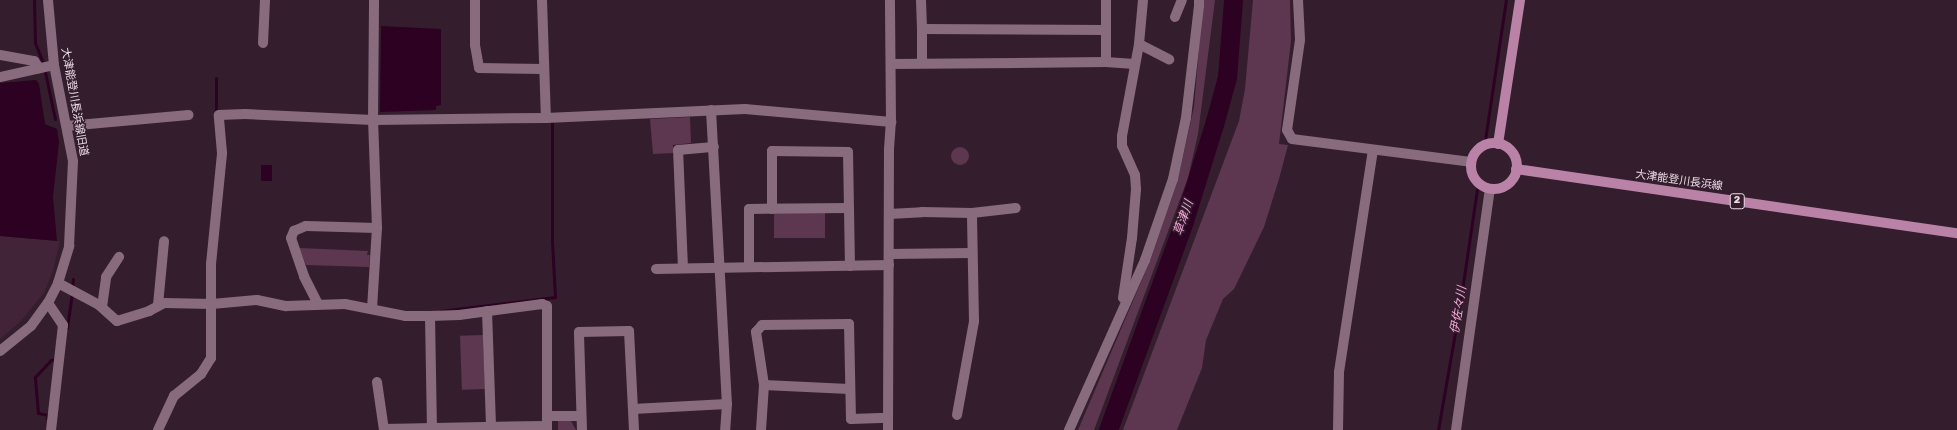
<!DOCTYPE html>
<html>
<head>
<meta charset="utf-8">
<style>
	body { margin:0 }
	#map { position:relative; width:1957px; height:430px; overflow:hidden; background:#341e2d; font-family:Rubik,"Noto Sans JP",sans-serif }
	div>[style] { position:absolute }
	.built>* { inset:0; background:#412437 }
	.green>* { inset:0; background:#5d3650; transform-origin:0 0 }
	.round { border-radius:50% }
	.water>* { inset:0; background:#2d0122; transform-origin:0 0 }
	.stream>* { height:3px; margin:-1.5px; padding:0 1.5px; transform-origin:1.5px; border-radius:1.5px; background:#2d0122 }
	.river>* { height:19px; margin:-9.5px; padding:0 9.5px; transform-origin:9.5px; border-radius:9.5px; background:#2d0122 }
	.minor>* { height:10px; margin:-5px; padding:0 5px; transform-origin:5px; border-radius:5px; background:#886c7e }
	.tertiary>* { height:10px; margin:-5px; padding:0 5px; transform-origin:5px; border-radius:5px; background:#886c7e }
	.primary>* { height:10px; margin:-5px; padding:0 5px; transform-origin:5px; border-radius:5px; background:#ba82a7 }
	.primary>.ring { margin:-5px; padding:0; box-sizing:content-box; background:none; border:10px solid #ba82a7; border-radius:50% }
	span { translate:-50% -50%; white-space:nowrap; text-align:center; line-height:1.15; -webkit-text-stroke:3px #341e2d; paint-order:stroke }
	.shield-label span { padding:1px 3px; background:#341e2d; border:1px solid; border-radius:3px; -webkit-text-stroke-width:0 }
	.shield-label { font-size:10px; color:#eddde7; font-weight:700 }
	.street-label { font-size:11px; color:#eddde7 }
	.water-label { font-size:12px; color:#f5a9db; font-style:italic }
</style>
</head>
<body>
<div id="map">
	<div class="built">
		<i style="clip-path:polygon(0 236px,60px 241px,53px 271px,44px 293px,19px 323px,0 339px)"></i>
	</div>
	<div class="green">
		<i style="clip-path:polygon(1203px 0,1215px 0,1198px 134px,1188px 178px,1094px 430px,1078px 430px,1150px 261px,1177px 183px,1194px 107px)"></i>
		<i style="clip-path:polygon(1253px 0,1290px 0,1291px 41px,1279px 144px,1288px 145px,1279px 179px,1264px 227px,1234px 289px,1223px 299px,1206px 340px,1202px 368px,1177px 430px,1123px 430px,1239px 121px,1245px 89px)"></i>
		<i style="clip-path:polygon(690px 117px,691px 143px,673px 145px,673px 153px,653px 154px,650px 119px)"></i>
		<i class="round" style="left:951px;top:147px;width:18px;height:18px"></i>
		<i style="left:774px;top:211px;width:51px;height:27px"></i>
		<i style="clip-path:polygon(299px 248px,368px 251px,367px 255px,370px 255px,369px 267px,306px 265px)"></i>
		<i style="left:483px;top:335px;width:54px;height:23px;rotate:88deg"></i>
		<i style="clip-path:polygon(558px 421px,571px 421px,576px 430px,558px 430px)"></i>
	</div>
	<div class="water">
		<i style="clip-path:polygon(381px 26px,441px 29px,441px 105px,436px 106px,436px 110px,380px 112px)"></i>
		<i style="clip-path:polygon(36px 80px,39px 84px,45px 124px,57px 129px,59px 142px,53px 197px,57px 241px,0 236px,0 83px)"></i>
		<i style="left:261px;top:165px;width:11px;height:16px"></i>
	</div>
	<div class="stream">
		<i style="left:34px;top:0;width:43px;rotate:88.7deg"></i>
		<i style="left:35px;top:43px;width:22px;rotate:68deg"></i>
		<i style="left:45px;top:72px;width:48px;rotate:78deg"></i>
		<i style="left:216px;top:113px;width:35px;rotate:-90deg"></i>
		<i style="left:1485px;top:140px;width:142px;rotate:-81.5deg"></i>
		<i style="left:72px;top:288px;width:9px;rotate:-84deg"></i>
		<i style="left:440px;top:311px;width:116px;rotate:-6.9deg"></i>
		<i style="left:555px;top:297px;width:55px;rotate:-93.1deg"></i>
		<i style="left:552px;top:242px;width:121px;rotate:-90deg"></i>
		<i style="left:67px;top:328px;width:34px;rotate:-82deg"></i>
		<i style="left:47px;top:418px;width:3px;rotate:-72deg"></i>
		<i style="left:48px;top:415px;width:10px;rotate:-169deg"></i>
		<i style="left:38px;top:413px;width:36px;rotate:-95deg"></i>
		<i style="left:35px;top:377px;width:23px;rotate:-47deg"></i>
		<i style="left:51px;top:360px;width:5px;rotate:-11deg"></i>
		<i style="left:1438px;top:430px;width:128px;rotate:-80.1deg"></i>
		<i style="left:1460px;top:304px;width:116px;rotate:-81.6deg"></i>
	</div>
	<div class="river">
		<i style="left:1108px;top:430px;width:222px;rotate:-70deg"></i>
		<i style="left:1184px;top:221px;width:105px;rotate:-72.8deg"></i>
		<i style="left:1215px;top:121px;width:46px;rotate:-74.7deg"></i>
		<i style="left:1227px;top:77px;width:77px;rotate:-85.5deg"></i>
	</div>
	<div class="minor">
		<i style="left:475px;top:0;width:45px;rotate:90deg"></i>
		<i style="left:475px;top:45px;width:23px;rotate:80deg"></i>
		<i style="left:479px;top:68px;width:65px;rotate:0.9deg"></i>
		<i style="left:542px;top:0;width:118px;rotate:88.1deg"></i>
		<i style="left:921px;top:0;width:29px;rotate:88deg"></i>
		<i style="left:1106px;top:0;width:62px;rotate:90deg"></i>
		<i style="left:1298px;top:0;width:40px;rotate:87.1deg"></i>
		<i style="left:1300px;top:40px;width:91px;rotate:98.2deg"></i>
		<i style="left:1287px;top:130px;width:10px;rotate:61deg"></i>
		<i style="left:1292px;top:139px;width:180px;rotate:7.3deg"></i>
		<i style="left:1175px;top:17px;width:18px;rotate:-68deg"></i>
		<i style="left:263px;top:43px;width:43px;rotate:-87.3deg"></i>
		<i style="left:1139px;top:44px;width:34px;rotate:27deg"></i>
		<i style="left:0;top:55px;width:35px;rotate:10deg"></i>
		<i style="left:34px;top:61px;width:9px;rotate:54deg"></i>
		<i style="left:922px;top:62px;width:33px;rotate:-90deg"></i>
		<i style="left:922px;top:29px;width:184px;rotate:0.3deg"></i>
		<i style="left:891px;top:64px;width:215px;rotate:-0.5deg"></i>
		<i style="left:1106px;top:62px;width:28px;rotate:4deg"></i>
		<i style="left:0;top:77px;width:55px;rotate:-12.5deg"></i>
		<i style="left:711px;top:110px;width:294px;rotate:86.9deg"></i>
		<i style="left:727px;top:404px;width:26px;rotate:94deg"></i>
		<i style="left:67px;top:126px;width:122px;rotate:-5.2deg"></i>
		<i style="left:772px;top:209px;width:58px;rotate:-90deg"></i>
		<i style="left:772px;top:151px;width:76px;rotate:0.8deg"></i>
		<i style="left:848px;top:152px;width:114px;rotate:89deg"></i>
		<i style="left:889px;top:214px;width:33px;rotate:-3deg"></i>
		<i style="left:922px;top:212px;width:50px;rotate:1.1deg"></i>
		<i style="left:972px;top:213px;width:44px;rotate:-6.5deg"></i>
		<i style="left:889px;top:254px;width:83px;rotate:-0.7deg"></i>
		<i style="left:749px;top:266px;width:57px;rotate:-90deg"></i>
		<i style="left:749px;top:209px;width:100px;rotate:-0.6deg"></i>
		<i style="left:683px;top:268px;width:118px;rotate:-92.4deg"></i>
		<i style="left:678px;top:150px;width:36px;rotate:-5deg"></i>
		<i style="left:656px;top:269px;width:233px;rotate:-1deg"></i>
		<i style="left:58px;top:283px;width:47px;rotate:28.2deg"></i>
		<i style="left:99px;top:305px;width:24px;rotate:42deg"></i>
		<i style="left:117px;top:321px;width:34px;rotate:-17deg"></i>
		<i style="left:149px;top:311px;width:17px;rotate:-28deg"></i>
		<i style="left:164px;top:303px;width:48px;rotate:1.2deg"></i>
		<i style="left:212px;top:304px;width:45px;rotate:-5.1deg"></i>
		<i style="left:257px;top:300px;width:30px;rotate:12deg"></i>
		<i style="left:286px;top:306px;width:59px;rotate:-1.9deg"></i>
		<i style="left:345px;top:304px;width:61px;rotate:11.3deg"></i>
		<i style="left:405px;top:316px;width:25px"></i>
		<i style="left:430px;top:316px;width:29px;rotate:-2deg"></i>
		<i style="left:459px;top:315px;width:84px;rotate:-7.5deg"></i>
		<i style="left:542px;top:304px;width:5px;rotate:22deg"></i>
		<i style="left:547px;top:306px;width:124px;rotate:90deg"></i>
		<i style="left:1123px;top:298px;width:61px;rotate:-81.5deg"></i>
		<i style="left:1132px;top:238px;width:49px;rotate:-85.3deg"></i>
		<i style="left:1136px;top:189px;width:14px;rotate:-94deg"></i>
		<i style="left:1135px;top:175px;width:32px;rotate:-114deg"></i>
		<i style="left:1122px;top:146px;width:10px;rotate:-90deg"></i>
		<i style="left:1122px;top:136px;width:94px;rotate:-79.5deg"></i>
		<i style="left:1139px;top:44px;width:44px;rotate:-84.8deg"></i>
		<i style="left:48px;top:303px;width:27px;rotate:56deg"></i>
		<i style="left:63px;top:325px;width:106px;rotate:96.5deg"></i>
		<i style="left:318px;top:304px;width:31px;rotate:-117deg"></i>
		<i style="left:304px;top:276px;width:40px;rotate:-108.9deg"></i>
		<i style="left:291px;top:238px;width:8px;rotate:-67deg"></i>
		<i style="left:294px;top:231px;width:13px;rotate:-23deg"></i>
		<i style="left:306px;top:226px;width:71px;rotate:1.6deg"></i>
		<i style="left:158px;top:305px;width:64px;rotate:-84.6deg"></i>
		<i style="left:102px;top:307px;width:30px;rotate:-82deg"></i>
		<i style="left:106px;top:277px;width:24px;rotate:-57deg"></i>
		<i style="left:372px;top:309px;width:81px;rotate:-86.5deg"></i>
		<i style="left:377px;top:228px;width:108px;rotate:-92.1deg"></i>
		<i style="left:373px;top:120px;width:120px;rotate:-89.5deg"></i>
		<i style="left:487px;top:311px;width:116px;rotate:88deg"></i>
		<i style="left:430px;top:316px;width:112px;rotate:89deg"></i>
		<i style="left:377px;top:382px;width:49px;rotate:81.7deg"></i>
		<i style="left:764px;top:385px;width:85px;rotate:2.7deg"></i>
		<i style="left:633px;top:409px;width:94px;rotate:-3deg"></i>
		<i style="left:957px;top:415px;width:96px;rotate:-79.7deg"></i>
		<i style="left:974px;top:321px;width:108px;rotate:-91.1deg"></i>
		<i style="left:547px;top:416px;width:34px"></i>
		<i style="left:384px;top:429px;width:162px;rotate:-1.1deg"></i>
		<i style="left:158px;top:430px;width:38px;rotate:-65deg"></i>
		<i style="left:174px;top:396px;width:35px;rotate:-39deg"></i>
		<i style="left:201px;top:374px;width:19px;rotate:-58deg"></i>
		<i style="left:211px;top:358px;width:94px;rotate:-90deg"></i>
		<i style="left:211px;top:264px;width:112px;rotate:-84.3deg"></i>
		<i style="left:222px;top:153px;width:38px;rotate:-95deg"></i>
		<i style="left:219px;top:115px;width:26px;rotate:-2deg"></i>
		<i style="left:245px;top:114px;width:128px;rotate:2.7deg"></i>
		<i style="left:373px;top:120px;width:173px;rotate:-0.7deg"></i>
		<i style="left:546px;top:118px;width:199px;rotate:-2.6deg"></i>
		<i style="left:745px;top:109px;width:147px;rotate:5.1deg"></i>
		<i style="left:582px;top:430px;width:98px;rotate:-91.8deg"></i>
		<i style="left:579px;top:332px;width:50px;rotate:-1.1deg"></i>
		<i style="left:629px;top:331px;width:99px;rotate:87.1deg"></i>
		<i style="left:761px;top:430px;width:45px;rotate:-86.2deg"></i>
		<i style="left:764px;top:385px;width:54px;rotate:-98.6deg"></i>
		<i style="left:756px;top:332px;width:9px;rotate:-49deg"></i>
		<i style="left:762px;top:325px;width:87px;rotate:-0.7deg"></i>
		<i style="left:849px;top:324px;width:95px;rotate:88.8deg"></i>
		<i style="left:851px;top:419px;width:37px;rotate:-2deg"></i>
		<i style="left:888px;top:430px;width:281px;rotate:-89.8deg"></i>
		<i style="left:889px;top:149px;width:27px;rotate:-86deg"></i>
		<i style="left:891px;top:122px;width:122px;rotate:-90.5deg"></i>
		<i style="left:1069px;top:430px;width:186px;rotate:-65.9deg"></i>
		<i style="left:1145px;top:260px;width:86px;rotate:-70.9deg"></i>
		<i style="left:1173px;top:179px;width:62px;rotate:-78deg"></i>
		<i style="left:1186px;top:118px;width:114px;rotate:-83.4deg"></i>
		<i style="left:1338px;top:430px;width:58px;rotate:-89deg"></i>
		<i style="left:1339px;top:372px;width:224px;rotate:-81.3deg"></i>
		<i style="left:1456px;top:430px;width:243px;rotate:-82deg"></i>
	</div>
	<div class="tertiary">
		<i style="left:1199px;top:5px;width:5px;rotate:-90deg"></i>
		<i style="left:0;top:351px;width:40px;rotate:-39deg"></i>
		<i style="left:31px;top:326px;width:29px;rotate:-54deg"></i>
		<i style="left:48px;top:303px;width:22px;rotate:-63deg"></i>
		<i style="left:58px;top:283px;width:39px;rotate:-73deg"></i>
		<i style="left:69px;top:246px;width:85px;rotate:-87.3deg"></i>
		<i style="left:73px;top:161px;width:98px;rotate:-101.2deg"></i>
		<i style="left:54px;top:65px;width:65px;rotate:-95.3deg"></i>
	</div>
	<div class="primary">
		<i class="ring" style="left:1471px;top:143px;width:36px;height:36px"></i>
		<i style="left:1498px;top:144px;width:146px;rotate:-81.3deg"></i>
		<i style="left:1516px;top:169px;width:446px;rotate:8.3deg"></i>
	</div>
	<div class="shield-label">
		<span style="left:1737px;top:201px">2</span>
	</div>
	<div class="street-label">
		<span style="left:74px;top:102px;rotate:80deg">大津能登川長浜線旧道</span>
		<span style="left:1679px;top:181px;rotate:8deg">大津能登川長浜線</span>
	</div>
	<div class="water-label">
		<span style="left:1184px;top:218px;rotate:-71deg">草津川</span>
		<span style="left:1459px;top:310px;rotate:-81deg">伊佐々川</span>
	</div>
</div>
</body>
</html>
